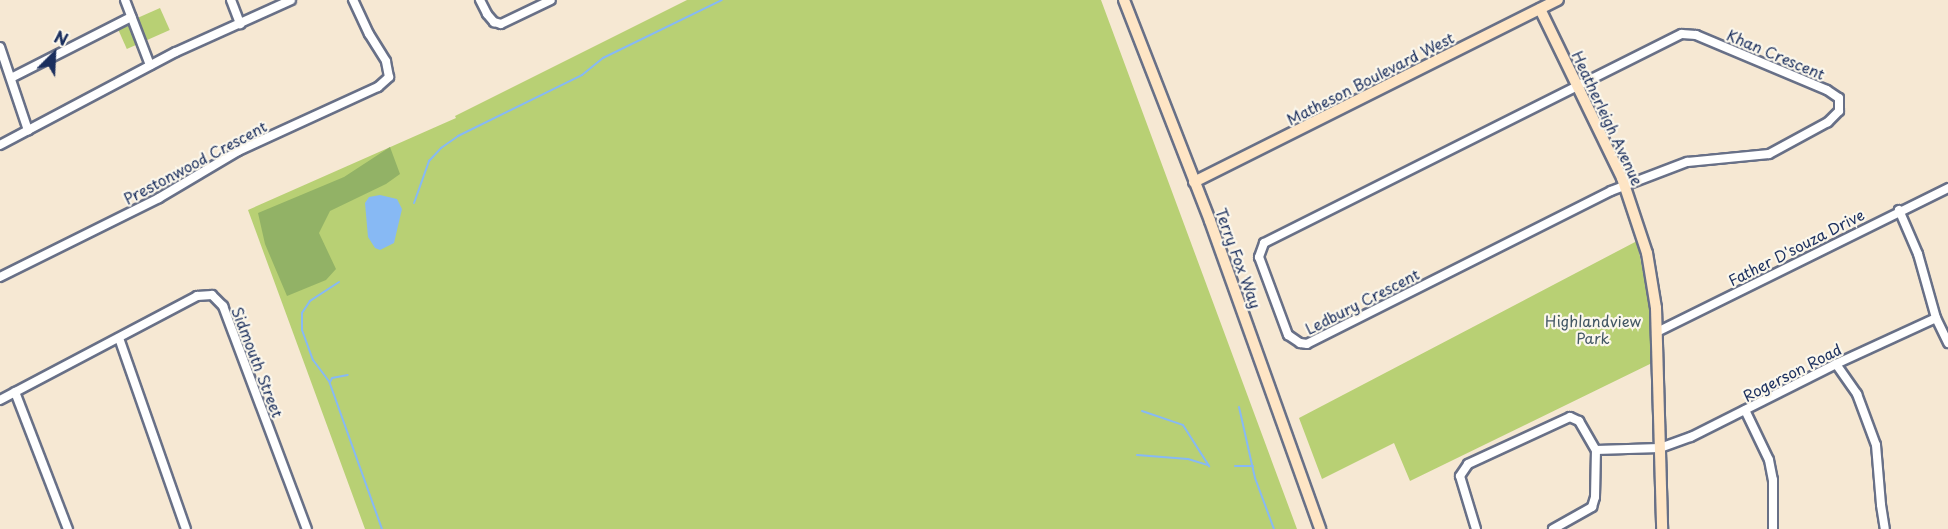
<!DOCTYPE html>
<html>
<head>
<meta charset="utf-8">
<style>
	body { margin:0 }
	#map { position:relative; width:1948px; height:529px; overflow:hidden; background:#f6e8d3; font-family:"Playpen Sans",sans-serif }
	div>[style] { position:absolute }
	.green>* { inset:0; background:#b8d074; transform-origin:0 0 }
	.forest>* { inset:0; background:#92b266 }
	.water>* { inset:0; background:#87b9f4 }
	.stream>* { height:2px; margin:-1px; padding:0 1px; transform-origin:1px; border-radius:1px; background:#87b9f4 }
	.roads { filter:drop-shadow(2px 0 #687087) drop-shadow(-2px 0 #687087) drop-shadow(0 2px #687087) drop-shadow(0 -2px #687087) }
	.street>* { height:8px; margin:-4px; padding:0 4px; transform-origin:4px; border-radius:4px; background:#fff }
	.secondary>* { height:10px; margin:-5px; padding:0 5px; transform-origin:5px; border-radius:5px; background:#fee5c5 }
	span { translate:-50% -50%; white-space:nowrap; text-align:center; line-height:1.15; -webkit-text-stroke:4.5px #fbf7ec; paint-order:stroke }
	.street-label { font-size:15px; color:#1b2f5e }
	.park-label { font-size:15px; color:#425764 }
	.north { position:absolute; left:24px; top:24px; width:60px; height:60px; -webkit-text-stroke:4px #fbf7ec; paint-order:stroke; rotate:24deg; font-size:16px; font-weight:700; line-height:24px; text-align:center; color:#1b2f5e }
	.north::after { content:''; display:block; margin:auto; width:21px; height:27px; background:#1b2f5e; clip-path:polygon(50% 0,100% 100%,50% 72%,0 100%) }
</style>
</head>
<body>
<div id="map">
	<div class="green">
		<i style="clip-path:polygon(687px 0,1101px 0,1297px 529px,365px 529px,248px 210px,456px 118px,455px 116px)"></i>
		<i style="left:160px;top:8px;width:24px;height:47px;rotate:66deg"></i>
		<i style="clip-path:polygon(1637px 241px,1650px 309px,1652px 363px,1410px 481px,1394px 443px,1322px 479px,1299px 418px)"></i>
	</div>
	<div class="forest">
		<i style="clip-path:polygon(390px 147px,400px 174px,386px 184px,330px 211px,319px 233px,336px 269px,326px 280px,287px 296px,265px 244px,258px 213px,344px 177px)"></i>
	</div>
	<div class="water">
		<i style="clip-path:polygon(380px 195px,397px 199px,402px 209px,394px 243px,380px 250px,375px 248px,368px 237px,365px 203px,369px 197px)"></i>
	</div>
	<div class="stream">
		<i style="left:414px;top:203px;width:45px;rotate:-70.3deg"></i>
		<i style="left:429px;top:161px;width:18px;rotate:-47deg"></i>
		<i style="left:441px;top:148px;width:21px;rotate:-35deg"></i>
		<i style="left:458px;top:136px;width:138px;rotate:-26.2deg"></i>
		<i style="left:582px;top:75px;width:27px;rotate:-39deg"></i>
		<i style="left:603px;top:58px;width:132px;rotate:-26deg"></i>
		<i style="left:339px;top:282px;width:35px;rotate:147deg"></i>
		<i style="left:310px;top:301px;width:14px;rotate:124deg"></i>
		<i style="left:302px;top:313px;width:17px;rotate:90deg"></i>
		<i style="left:302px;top:330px;width:32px;rotate:70deg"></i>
		<i style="left:313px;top:360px;width:26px;rotate:53deg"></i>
		<i style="left:329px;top:381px;width:157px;rotate:70.3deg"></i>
		<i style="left:330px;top:382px;width:4px;rotate:-63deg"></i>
		<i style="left:332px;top:378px;width:16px;rotate:-11deg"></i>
		<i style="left:1239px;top:407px;width:73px;rotate:77.3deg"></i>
		<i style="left:1255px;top:478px;width:54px;rotate:69.6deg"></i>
		<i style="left:1142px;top:411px;width:43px;rotate:18.9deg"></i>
		<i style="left:1183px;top:425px;width:49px;rotate:57.6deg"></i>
		<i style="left:1137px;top:455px;width:51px;rotate:4.5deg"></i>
		<i style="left:1188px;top:459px;width:21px;rotate:17deg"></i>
		<i style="left:1235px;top:466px;width:18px"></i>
	</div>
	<div class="roads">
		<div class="street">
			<i style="left:125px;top:0;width:70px;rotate:69deg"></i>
			<i style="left:231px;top:0;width:26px;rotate:69deg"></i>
			<i style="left:480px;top:0;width:16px;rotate:63deg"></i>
			<i style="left:487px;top:14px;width:11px;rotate:49deg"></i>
			<i style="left:494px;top:22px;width:7px;rotate:16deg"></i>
			<i style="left:501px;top:24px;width:55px;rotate:-25.6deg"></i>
			<i style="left:1682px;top:34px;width:14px;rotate:4deg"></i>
			<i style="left:1696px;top:35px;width:142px;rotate:22.8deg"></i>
			<i style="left:1827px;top:90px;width:14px;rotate:34deg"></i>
			<i style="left:1839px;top:98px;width:13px;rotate:90deg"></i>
			<i style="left:1839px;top:111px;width:16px;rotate:135deg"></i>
			<i style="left:1828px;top:122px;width:67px;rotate:151.5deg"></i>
			<i style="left:1769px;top:154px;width:82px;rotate:174.4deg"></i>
			<i style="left:1687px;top:162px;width:81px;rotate:159.1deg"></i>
			<i style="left:1611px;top:191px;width:340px;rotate:153.3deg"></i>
			<i style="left:1307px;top:344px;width:7px;rotate:-172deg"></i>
			<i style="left:1300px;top:343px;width:14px;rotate:-146deg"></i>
			<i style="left:1288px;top:335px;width:83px;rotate:-110.4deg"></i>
			<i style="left:1259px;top:257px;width:15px;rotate:-70deg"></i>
			<i style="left:1264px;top:243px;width:467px;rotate:-26.6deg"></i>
			<i style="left:0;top:47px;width:88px;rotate:71.4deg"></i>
			<i style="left:11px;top:78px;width:135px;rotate:-26.9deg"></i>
			<i style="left:0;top:145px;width:199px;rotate:-27.9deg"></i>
			<i style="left:176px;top:52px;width:126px;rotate:-24.3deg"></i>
			<i style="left:1899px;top:210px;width:48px;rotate:66.6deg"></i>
			<i style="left:1918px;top:254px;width:66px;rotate:74.3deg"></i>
			<i style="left:1936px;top:318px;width:28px;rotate:64deg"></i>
			<i style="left:0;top:277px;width:178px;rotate:-26.4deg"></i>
			<i style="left:159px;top:198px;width:92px;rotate:-30.7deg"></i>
			<i style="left:238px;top:151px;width:154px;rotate:-24.6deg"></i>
			<i style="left:378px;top:87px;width:15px;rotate:-42deg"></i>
			<i style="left:389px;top:77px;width:16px;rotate:-101deg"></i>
			<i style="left:386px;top:61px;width:32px;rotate:-122deg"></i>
			<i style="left:369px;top:34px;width:38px;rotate:-115deg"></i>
			<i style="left:1657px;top:332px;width:325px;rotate:-26.3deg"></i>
			<i style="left:119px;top:338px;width:202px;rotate:70.7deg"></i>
			<i style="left:1836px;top:364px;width:37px;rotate:55deg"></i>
			<i style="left:1857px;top:394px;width:54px;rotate:69.6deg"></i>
			<i style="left:1876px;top:445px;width:60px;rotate:85.2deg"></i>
			<i style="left:1881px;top:505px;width:24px;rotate:81deg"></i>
			<i style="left:15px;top:392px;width:147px;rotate:68.9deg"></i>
			<i style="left:0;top:400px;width:223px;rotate:-27.8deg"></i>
			<i style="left:197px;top:296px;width:15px;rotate:-4deg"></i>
			<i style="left:212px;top:295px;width:16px;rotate:45deg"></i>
			<i style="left:223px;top:306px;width:238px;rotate:69.4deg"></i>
			<i style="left:1745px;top:410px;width:55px;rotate:64.4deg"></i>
			<i style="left:1769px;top:460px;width:20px;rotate:79deg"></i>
			<i style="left:1773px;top:480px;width:49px;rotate:90deg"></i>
			<i style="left:1476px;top:529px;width:55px;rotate:-106.8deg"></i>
			<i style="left:1460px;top:476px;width:14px;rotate:-56deg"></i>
			<i style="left:1468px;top:464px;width:112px;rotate:-24.7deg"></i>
			<i style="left:1570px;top:417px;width:10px;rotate:24deg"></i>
			<i style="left:1579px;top:421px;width:34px;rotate:60deg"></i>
			<i style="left:1553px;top:529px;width:45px;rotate:-29.4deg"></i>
			<i style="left:1592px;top:507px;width:10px;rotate:-73deg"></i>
			<i style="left:1595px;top:497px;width:47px;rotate:-88.8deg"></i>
			<i style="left:1596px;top:450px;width:64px;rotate:-1.8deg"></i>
			<i style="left:1660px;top:448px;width:33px;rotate:-20deg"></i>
			<i style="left:1691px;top:437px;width:162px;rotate:-26.7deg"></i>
			<i style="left:1836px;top:364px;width:110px;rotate:-24.7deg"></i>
		</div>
		<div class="secondary">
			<i style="left:1124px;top:0;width:237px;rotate:68.7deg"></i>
			<i style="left:1210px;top:221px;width:327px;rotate:70.3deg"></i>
			<i style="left:1540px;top:9px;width:188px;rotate:64.1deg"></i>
			<i style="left:1622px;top:178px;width:79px;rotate:71.6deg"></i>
			<i style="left:1647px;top:253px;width:56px;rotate:80.7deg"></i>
			<i style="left:1656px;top:308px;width:221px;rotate:88.4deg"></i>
			<i style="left:1194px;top:182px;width:407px;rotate:-26.6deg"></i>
		</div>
	</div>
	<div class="street-label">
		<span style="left:1776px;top:54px;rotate:23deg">Khan Crescent</span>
		<span style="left:1370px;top:78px;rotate:-27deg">Matheson Boulevard West</span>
		<span style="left:1608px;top:118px;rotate:65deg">Heatherleigh Avenue</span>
		<span style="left:195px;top:162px;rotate:-28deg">Prestonwood Crescent</span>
		<span style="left:1796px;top:247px;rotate:-27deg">Father D'souza Drive</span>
		<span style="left:1239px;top:258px;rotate:70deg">Terry Fox Way</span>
		<span style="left:1362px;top:301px;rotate:-27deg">Ledbury Crescent</span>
		<span style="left:258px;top:362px;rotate:69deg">Sidmouth Street</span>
		<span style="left:1792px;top:372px;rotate:-27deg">Rogerson Road</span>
	</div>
	<div class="park-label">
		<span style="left:1593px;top:329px">Highlandview<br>Park</span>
	</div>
	<div class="north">N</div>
</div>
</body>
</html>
